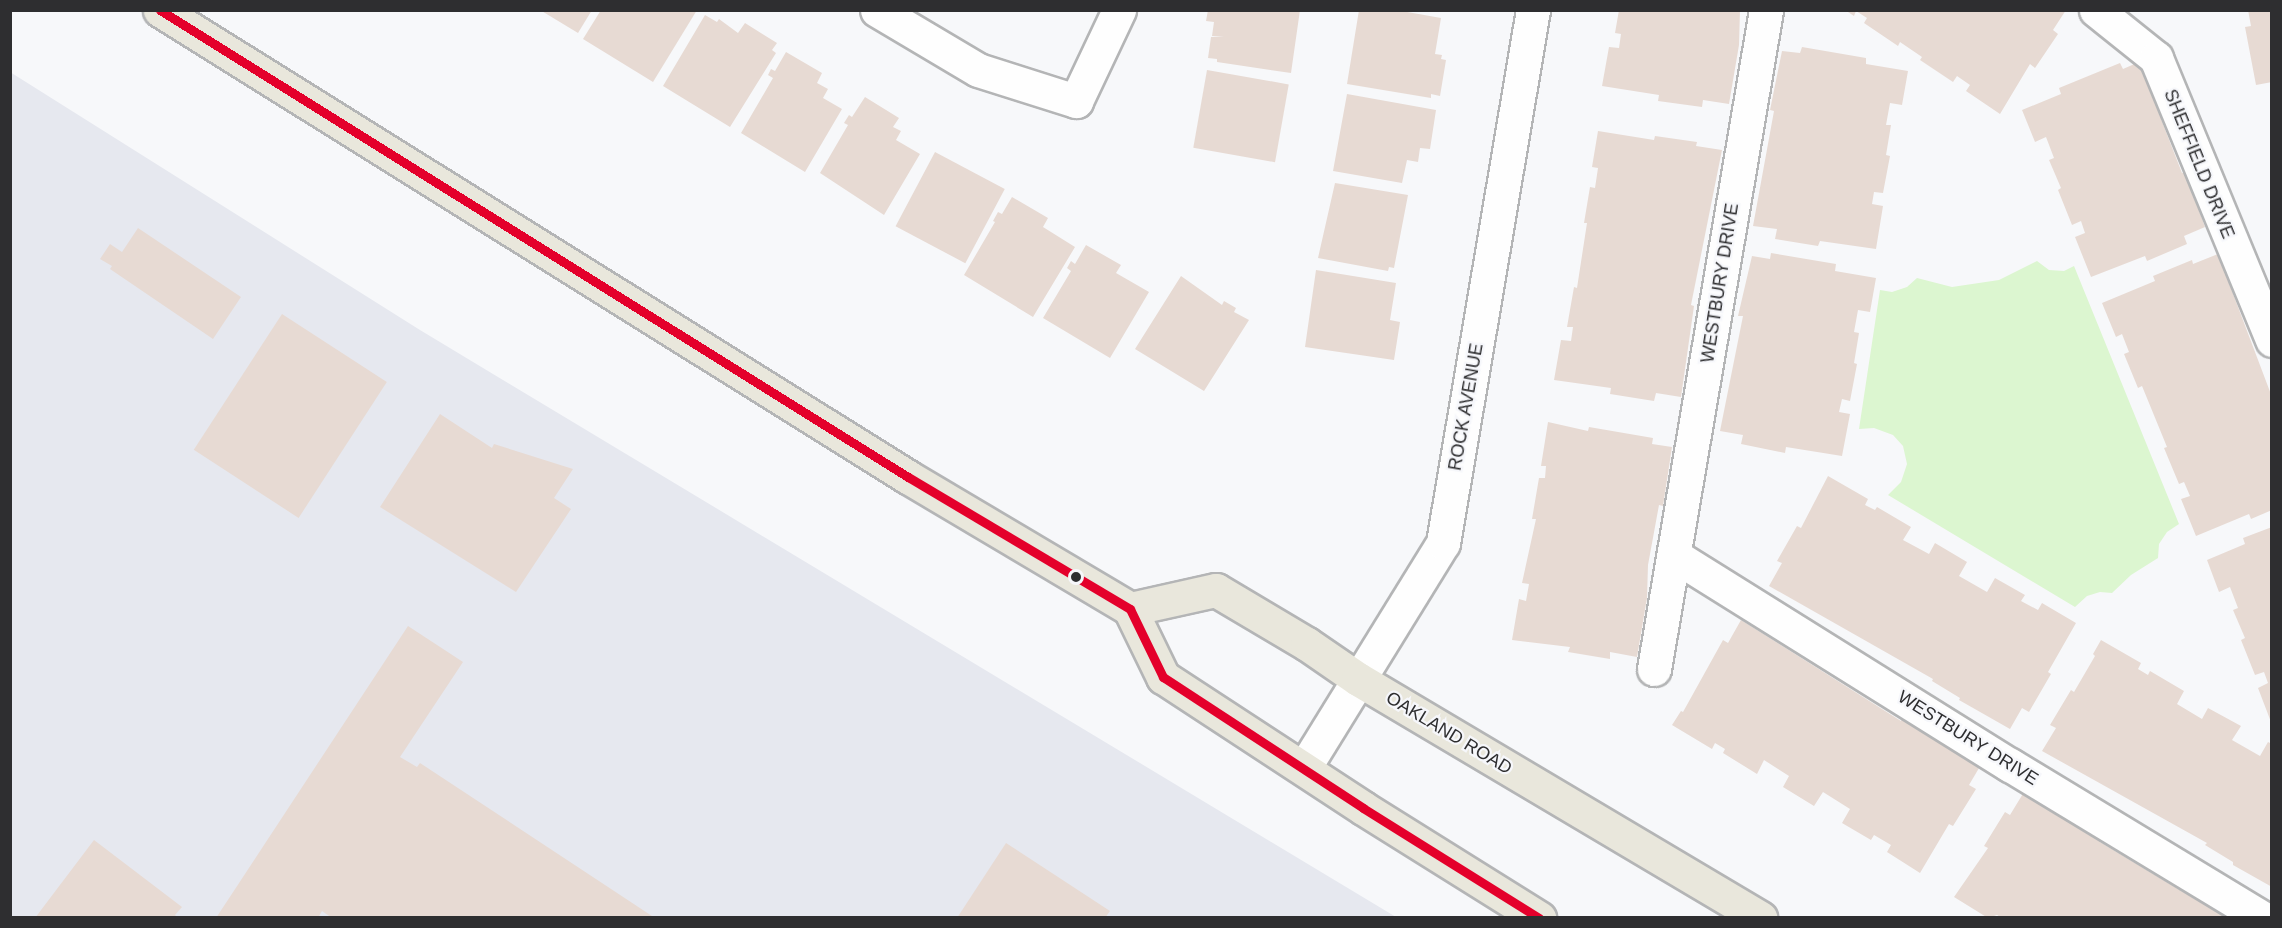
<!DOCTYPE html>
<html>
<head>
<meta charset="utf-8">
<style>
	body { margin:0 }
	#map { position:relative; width:2282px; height:928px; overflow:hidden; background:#f7f8fa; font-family:Helvetica,sans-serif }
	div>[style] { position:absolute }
	.built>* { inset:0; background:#e6e8ef }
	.green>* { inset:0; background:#dcf6d0 }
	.building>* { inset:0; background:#e7dad3; transform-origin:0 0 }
	.roads { filter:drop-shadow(2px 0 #b4b5b6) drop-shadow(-2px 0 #b4b5b6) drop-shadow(0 2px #b4b5b6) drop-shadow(0 -2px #b4b5b6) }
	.minor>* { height:33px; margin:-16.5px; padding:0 16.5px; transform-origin:16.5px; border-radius:16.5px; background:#fefefe }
	.major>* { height:33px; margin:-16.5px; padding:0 16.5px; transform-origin:16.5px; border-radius:16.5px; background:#e9e7dc }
	.bus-1>* { height:9px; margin:-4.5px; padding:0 4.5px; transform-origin:4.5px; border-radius:4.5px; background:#e4002b }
	.dots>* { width:16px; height:16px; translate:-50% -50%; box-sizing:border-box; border:3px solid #f6f7fb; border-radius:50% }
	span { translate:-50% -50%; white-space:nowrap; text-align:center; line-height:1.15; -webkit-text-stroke:4.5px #f6f7fb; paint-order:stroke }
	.street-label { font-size:18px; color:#2e2e30 }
	.frame { position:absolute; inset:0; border:12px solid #2e2e30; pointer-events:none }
</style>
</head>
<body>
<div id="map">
	<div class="built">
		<i style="clip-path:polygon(10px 72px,420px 330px,1396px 917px,11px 917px)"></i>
	</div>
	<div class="green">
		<i style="clip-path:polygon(2037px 261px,2049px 270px,2064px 271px,2074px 266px,2179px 524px,2167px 532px,2159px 544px,2158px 558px,2131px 575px,2112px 593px,2100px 592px,2087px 596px,2075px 607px,1888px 495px,1901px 482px,1907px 464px,1903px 446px,1893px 435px,1874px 428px,1859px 429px,1880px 290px,1892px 292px,1907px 287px,1917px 278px,1952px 287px,1999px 280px)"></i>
	</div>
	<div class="building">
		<i style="clip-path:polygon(540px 10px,592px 10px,578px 33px)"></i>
		<i style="clip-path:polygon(601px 10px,697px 10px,653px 82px,583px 39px)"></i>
		<i style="clip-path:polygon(1208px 10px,1300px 10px,1291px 73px,1217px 62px,1217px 59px,1208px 58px,1211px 37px,1224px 37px,1212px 36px,1214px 22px,1206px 21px)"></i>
		<i style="clip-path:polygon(1359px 10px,1396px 10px,1441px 18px,1435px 54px,1442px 55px,1441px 59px,1446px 60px,1440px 96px,1431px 94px,1431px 98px,1347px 84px)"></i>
		<i style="clip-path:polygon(1619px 10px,1740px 10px,1739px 45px,1729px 104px,1703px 100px,1702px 107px,1658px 101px,1659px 95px,1602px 86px,1609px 47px,1619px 48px,1621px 34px,1615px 33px)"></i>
		<i style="clip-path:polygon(1845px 10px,2066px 10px,2053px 30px,2058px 34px,2035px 68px,2030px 64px,2000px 114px,1966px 91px,1970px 85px,1957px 76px,1953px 82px,1920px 60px,1922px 57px,1900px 42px,1898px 46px,1864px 23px,1867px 18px,1856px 11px,1854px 16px)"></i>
		<i style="clip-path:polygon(2248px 10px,2272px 10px,2272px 82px,2256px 85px,2245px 27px,2251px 26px)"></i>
		<i style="clip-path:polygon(705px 15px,717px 22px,719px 19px,738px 33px,745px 23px,777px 43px,772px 50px,776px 53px,730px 127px,663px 86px)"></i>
		<i style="clip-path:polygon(1802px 47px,1866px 58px,1866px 64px,1908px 71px,1902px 105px,1890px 103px,1886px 125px,1891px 125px,1886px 155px,1890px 156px,1883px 193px,1874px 192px,1872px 204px,1883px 206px,1876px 249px,1820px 241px,1818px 246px,1775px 239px,1777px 229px,1753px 226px,1774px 111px,1770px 110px,1782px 51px,1800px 53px)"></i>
		<i style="clip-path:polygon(786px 52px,822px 73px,817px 83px,828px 89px,823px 98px,842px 109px,805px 172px,741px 133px,773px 78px,768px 75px,771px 69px,775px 71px)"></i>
		<i style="clip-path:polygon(2139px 62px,2148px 83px,2150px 82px,2164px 118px,2161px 119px,2182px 173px,2185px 172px,2205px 227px,2184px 236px,2187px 244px,2147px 261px,2145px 256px,2091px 277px,2075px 237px,2085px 233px,2081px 221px,2072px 225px,2058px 190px,2061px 188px,2049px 160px,2054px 158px,2046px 137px,2035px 142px,2022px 110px,2061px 94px,2059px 88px,2120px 63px,2123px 69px)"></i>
		<i style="left:1207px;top:70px;width:83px;height:79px;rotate:10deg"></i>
		<i style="clip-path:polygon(1347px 94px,1436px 110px,1430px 149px,1420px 148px,1418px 162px,1407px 160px,1402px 183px,1333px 171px)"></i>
		<i style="clip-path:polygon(865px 97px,899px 118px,893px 127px,901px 131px,896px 140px,920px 154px,884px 215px,820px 173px,848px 125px,844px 123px,849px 115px,852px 117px)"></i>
		<i style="clip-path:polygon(1598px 131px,1654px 140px,1655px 136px,1697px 142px,1696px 146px,1722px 150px,1691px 305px,1694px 306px,1681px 397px,1656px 393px,1654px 401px,1610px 394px,1611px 388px,1554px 380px,1561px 340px,1571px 341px,1573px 327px,1567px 327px,1574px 287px,1577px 288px,1587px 223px,1584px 223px,1590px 187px,1595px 188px,1598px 168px,1592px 167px)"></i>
		<i style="left:935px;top:152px;width:79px;height:84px;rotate:28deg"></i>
		<i style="clip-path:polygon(1335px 183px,1408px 195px,1394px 268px,1389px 267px,1388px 271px,1318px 258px)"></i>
		<i style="clip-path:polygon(1012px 197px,1048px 218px,1043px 227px,1075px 247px,1033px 317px,964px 275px,995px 222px,993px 221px,998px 212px,1002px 214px)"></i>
		<i style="clip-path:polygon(138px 228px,241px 297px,213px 339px,110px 269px,112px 266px,100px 259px,110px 244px,122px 252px)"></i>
		<i style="clip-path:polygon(1086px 245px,1121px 265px,1116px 273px,1149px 292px,1110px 358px,1043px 318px,1071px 271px,1067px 268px,1071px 261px,1075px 264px)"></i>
		<i style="clip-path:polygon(1771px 253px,1836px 264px,1835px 271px,1876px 278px,1870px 312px,1858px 310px,1854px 332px,1859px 333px,1854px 363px,1857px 364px,1850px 401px,1842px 399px,1839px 412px,1850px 414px,1842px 456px,1786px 447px,1785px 453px,1741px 444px,1743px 435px,1720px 431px,1743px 316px,1738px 316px,1752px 256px,1770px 259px)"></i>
		<i style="clip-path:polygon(2218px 254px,2272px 397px,2272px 510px,2251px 519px,2249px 514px,2196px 536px,2181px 499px,2190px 496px,2184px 482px,2179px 484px,2164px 448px,2167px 447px,2142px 386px,2138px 388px,2124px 354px,2129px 352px,2122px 334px,2116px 337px,2102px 303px,2155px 281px,2153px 276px,2192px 260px,2193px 264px)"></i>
		<i style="clip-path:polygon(1316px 270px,1396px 283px,1390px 320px,1400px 322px,1394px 360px,1305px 347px)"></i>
		<i style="clip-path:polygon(1181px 276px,1222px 305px,1224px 301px,1236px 308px,1234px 312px,1249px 320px,1204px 391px,1135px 349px)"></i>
		<i style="left:282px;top:314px;width:125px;height:162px;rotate:33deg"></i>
		<i style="clip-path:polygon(440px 414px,492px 448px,494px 444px,573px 469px,554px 498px,571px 509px,516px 592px,380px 507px)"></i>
		<i style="clip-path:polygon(1548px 422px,1588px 431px,1589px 427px,1653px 438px,1652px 444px,1672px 447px,1663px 506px,1659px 505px,1648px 565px,1647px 598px,1637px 657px,1610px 652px,1610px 659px,1568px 652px,1570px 647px,1512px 640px,1519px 599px,1526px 601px,1529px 584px,1522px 583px,1536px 519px,1532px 519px,1539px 478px,1545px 478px,1546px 466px,1541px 466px)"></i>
		<i style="clip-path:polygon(1828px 476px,1868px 499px,1865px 505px,1875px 510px,1877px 507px,1911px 527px,1903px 540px,1929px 554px,1935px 543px,1967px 562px,1959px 576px,1987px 592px,1995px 578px,2025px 595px,2021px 601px,2038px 610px,2042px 603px,2076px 623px,2048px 672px,2051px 674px,2029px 712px,2022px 708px,2010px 729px,1959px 700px,1960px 698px,1932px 681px,1933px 679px,1769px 586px,1782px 563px,1777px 561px,1797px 526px,1801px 528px)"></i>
		<i style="clip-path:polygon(2272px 527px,2272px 722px,2271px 722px,2258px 688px,2268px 683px,2264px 672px,2255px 675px,2241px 640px,2245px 638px,2233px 610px,2238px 608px,2230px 587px,2219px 592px,2207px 560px,2245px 544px,2243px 538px)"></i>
		<i style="clip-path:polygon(1741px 620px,1901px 721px,1902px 718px,1931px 735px,1933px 734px,1982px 763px,1969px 785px,1976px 789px,1953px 826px,1949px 824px,1920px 873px,1887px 852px,1891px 845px,1874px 835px,1871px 840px,1842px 823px,1850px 809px,1823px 792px,1814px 806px,1783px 787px,1789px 776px,1764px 760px,1757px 774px,1723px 753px,1725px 749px,1715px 743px,1712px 749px,1672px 725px,1681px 711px,1683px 712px,1723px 640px,1728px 643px)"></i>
		<i style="clip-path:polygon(408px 626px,463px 662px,400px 757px,417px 767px,420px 763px,655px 918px,332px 918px,322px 911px,318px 918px,216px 918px)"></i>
		<i style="clip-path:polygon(2101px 640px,2141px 663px,2138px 669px,2148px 675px,2150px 671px,2184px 691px,2177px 704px,2202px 719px,2208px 708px,2241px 726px,2232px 740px,2260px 756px,2268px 742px,2272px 744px,2272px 887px,2233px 865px,2233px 862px,2205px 845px,2207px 843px,2042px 751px,2056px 728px,2050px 725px,2071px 690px,2074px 692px,2095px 656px,2093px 654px)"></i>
		<i style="clip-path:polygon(2024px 792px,2075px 822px,2101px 840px,2100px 842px,2183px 892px,2213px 907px,2215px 905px,2236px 918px,2002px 918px,1997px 915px,1988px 918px,1954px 897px,1988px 848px,1984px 846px,2005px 812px,2010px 815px)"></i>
		<i style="clip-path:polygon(94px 840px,182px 907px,175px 915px,178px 918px,35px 918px)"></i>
		<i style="clip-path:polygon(1006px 843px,1110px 911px,1105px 918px,957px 918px)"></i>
	</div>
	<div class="roads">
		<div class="minor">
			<i style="left:877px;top:10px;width:117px;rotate:30.7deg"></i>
			<i style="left:978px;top:70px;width:103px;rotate:17.6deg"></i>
			<i style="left:1076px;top:101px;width:101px;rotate:-64.7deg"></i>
			<i style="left:2096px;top:10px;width:77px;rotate:38.7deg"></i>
			<i style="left:2156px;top:58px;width:305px;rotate:67.6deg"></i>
			<i style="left:1675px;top:556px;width:395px;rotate:32deg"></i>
			<i style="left:2010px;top:765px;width:296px;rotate:31.2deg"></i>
			<i style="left:1654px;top:669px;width:668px;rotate:-80.35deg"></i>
			<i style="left:1304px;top:768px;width:264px;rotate:-58.3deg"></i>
			<i style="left:1443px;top:543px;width:541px;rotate:-80.42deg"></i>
		</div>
		<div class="major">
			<i style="left:160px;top:10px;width:882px;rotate:31.98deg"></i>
			<i style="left:908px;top:477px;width:258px;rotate:30.7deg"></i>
			<i style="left:1130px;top:609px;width:76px;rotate:64.1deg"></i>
			<i style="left:1163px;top:677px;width:239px;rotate:33.2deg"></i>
			<i style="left:1363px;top:808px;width:208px;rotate:32deg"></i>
			<i style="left:1130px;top:609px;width:88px;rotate:-12.5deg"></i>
			<i style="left:1216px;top:590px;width:106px;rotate:30.7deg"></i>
			<i style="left:1307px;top:644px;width:62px;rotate:34.5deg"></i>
			<i style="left:1358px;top:679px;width:468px;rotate:30.7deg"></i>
		</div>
	</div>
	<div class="bus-1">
		<i style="left:160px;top:10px;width:882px;rotate:31.98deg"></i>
		<i style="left:908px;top:477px;width:258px;rotate:30.7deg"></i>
		<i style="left:1130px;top:609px;width:76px;rotate:64.1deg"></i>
		<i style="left:1163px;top:677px;width:239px;rotate:33.2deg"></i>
		<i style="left:1363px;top:808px;width:208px;rotate:32deg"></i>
	</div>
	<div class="dots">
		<i style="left:1076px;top:577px;background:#2e2e30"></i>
	</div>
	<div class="street-label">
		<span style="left:2199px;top:164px;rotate:68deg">SHEFFIELD DRIVE</span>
		<span style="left:1720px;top:283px;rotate:-81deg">WESTBURY DRIVE</span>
		<span style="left:1466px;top:407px;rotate:-80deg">ROCK AVENUE</span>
		<span style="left:1449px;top:733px;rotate:31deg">OAKLAND ROAD</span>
		<span style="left:1968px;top:738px;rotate:32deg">WESTBURY DRIVE</span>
	</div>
	<div class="frame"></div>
</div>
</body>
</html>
